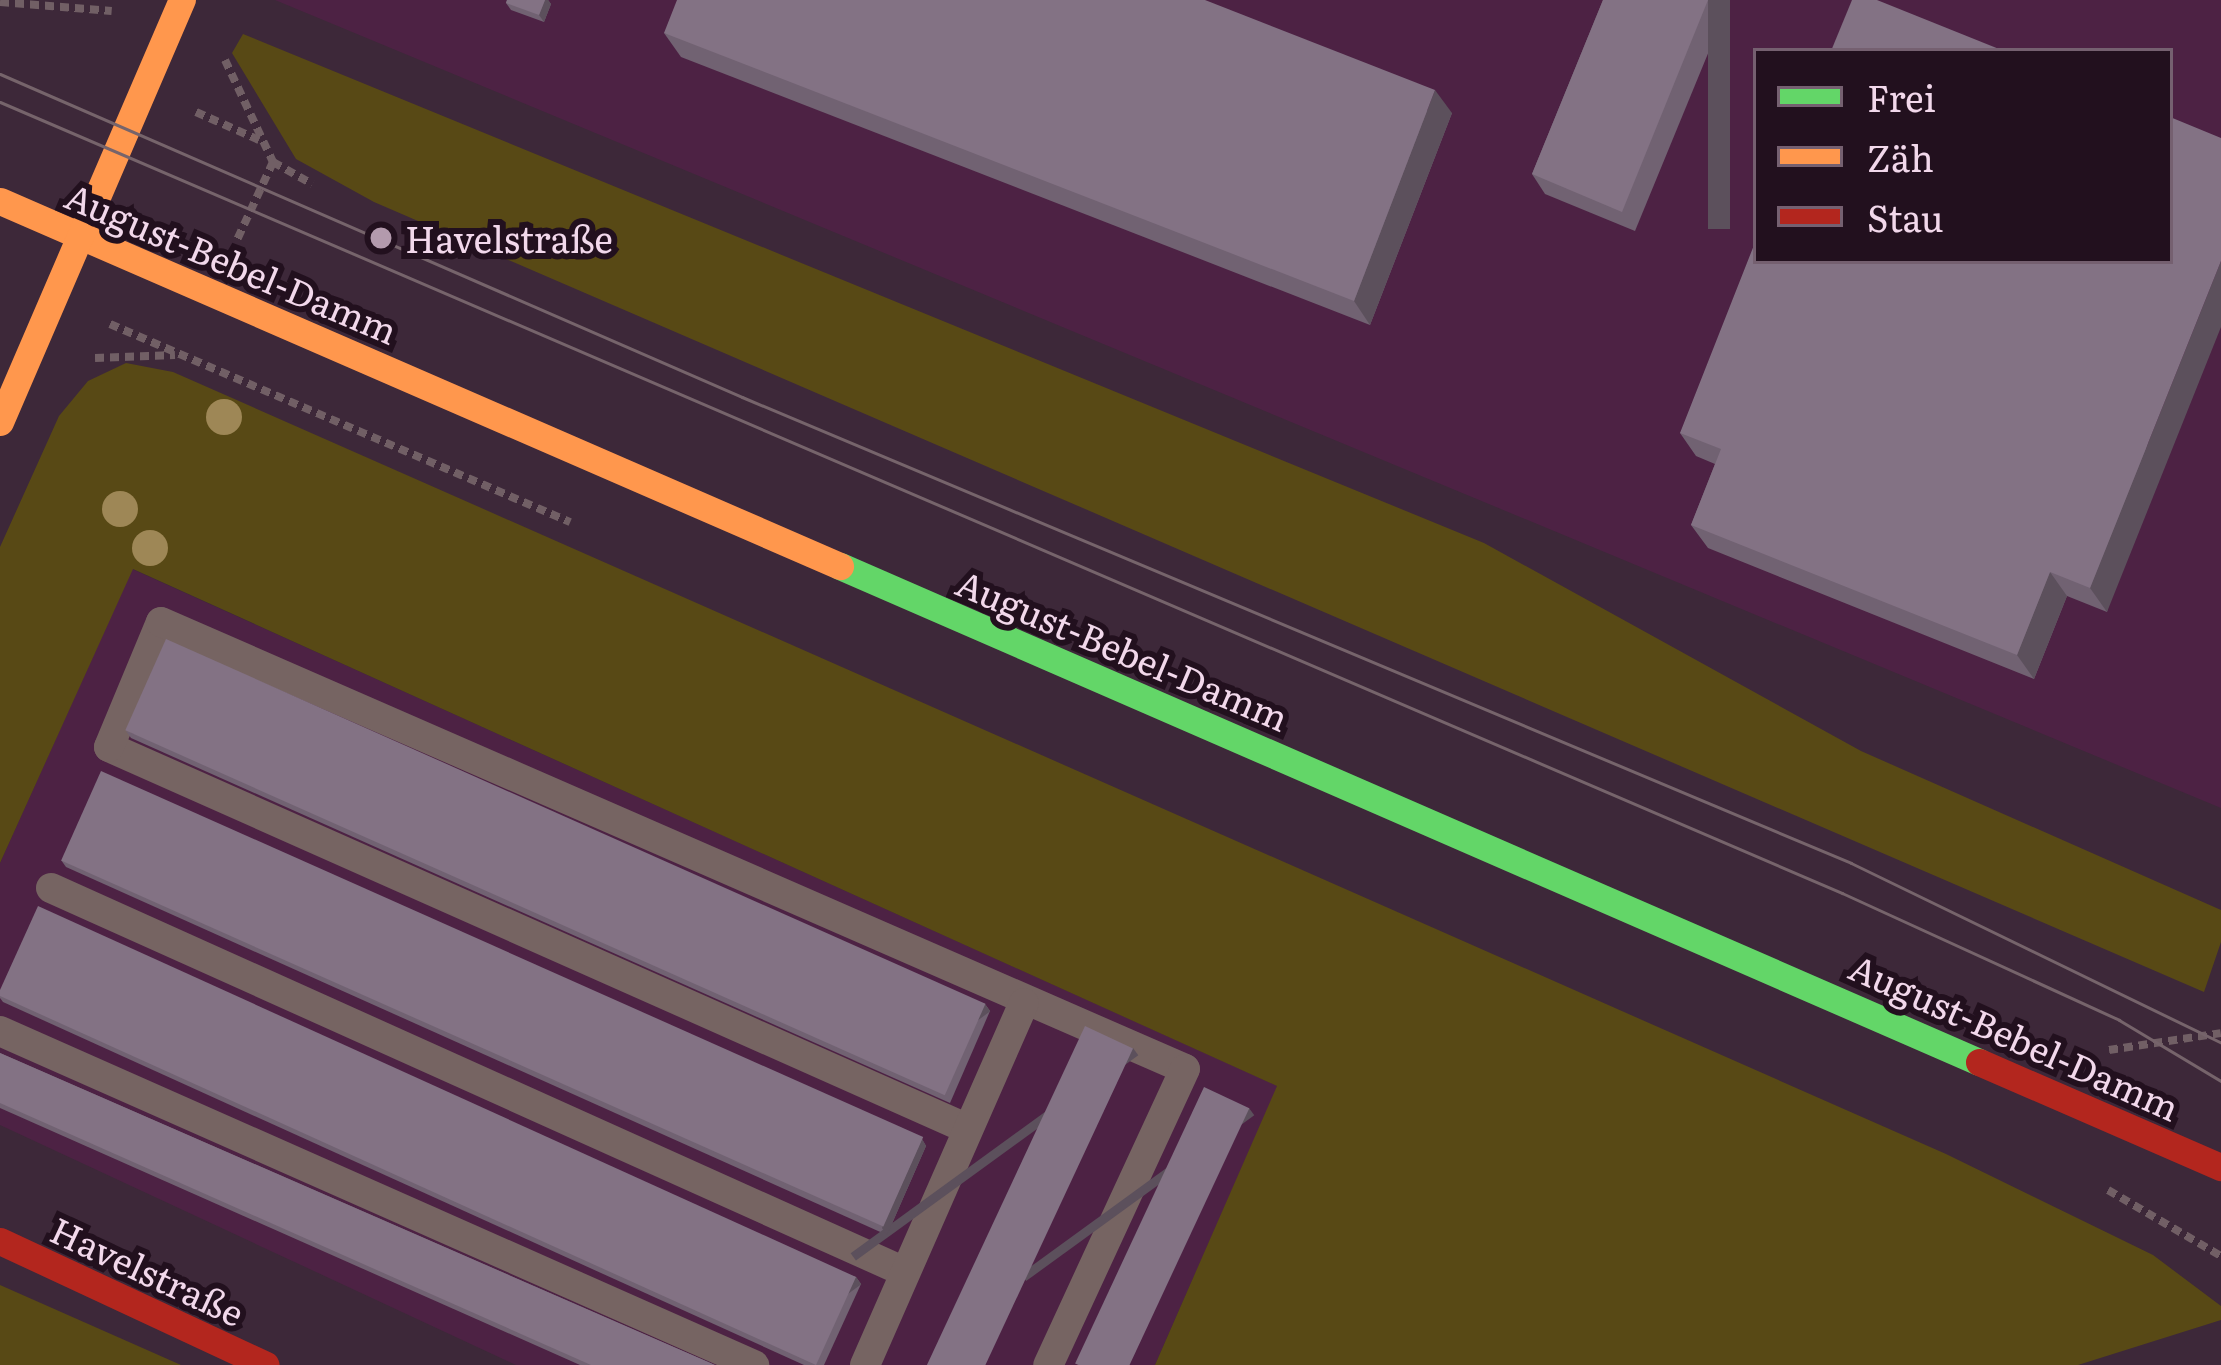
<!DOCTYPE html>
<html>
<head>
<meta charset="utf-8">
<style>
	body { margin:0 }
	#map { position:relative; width:2221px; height:1365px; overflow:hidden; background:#3d2839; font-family:Literata,serif }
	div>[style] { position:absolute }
	.built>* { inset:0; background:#4d2244 }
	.green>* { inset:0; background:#584915 }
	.path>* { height:8px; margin-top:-4px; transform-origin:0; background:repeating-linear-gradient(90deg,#715f65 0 9px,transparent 0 15px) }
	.lane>* { height:30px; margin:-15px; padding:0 15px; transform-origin:15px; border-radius:15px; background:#766462 }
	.fast>* { height:27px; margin:-13.5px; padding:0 13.5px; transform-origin:13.5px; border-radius:13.5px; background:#63d668 }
	.slow>* { height:27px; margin:-13.5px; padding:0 13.5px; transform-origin:13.5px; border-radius:13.5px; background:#ff974d }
	.jam>* { height:27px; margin:-13.5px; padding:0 13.5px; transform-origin:13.5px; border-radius:13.5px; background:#b3261e }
	.tram>* { height:3px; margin:-1.5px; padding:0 1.5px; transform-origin:1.5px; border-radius:1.5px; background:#76646b }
	.trees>* { width:36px; height:36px; margin:-18px; border-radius:50%; background:#9e8756 }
	.wall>* { inset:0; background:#716272 }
	.shaded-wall>* { inset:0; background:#5c505c; transform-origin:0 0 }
	.building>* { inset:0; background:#837284; transform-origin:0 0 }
	.dots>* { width:33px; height:33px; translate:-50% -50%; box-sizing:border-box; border:6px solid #22101e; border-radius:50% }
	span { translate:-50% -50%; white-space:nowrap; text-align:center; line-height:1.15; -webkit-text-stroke:12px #22101e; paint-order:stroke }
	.poi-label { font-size:36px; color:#f2d8eb }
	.left { translate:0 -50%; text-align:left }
	.street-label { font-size:36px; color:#f2d8eb }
	.legend { position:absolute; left:1753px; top:48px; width:420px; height:216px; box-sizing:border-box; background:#22101e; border:3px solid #756070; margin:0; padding:15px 21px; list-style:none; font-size:36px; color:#f2d8eb }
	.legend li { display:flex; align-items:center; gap:24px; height:60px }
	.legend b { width:60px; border:3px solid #756070 }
</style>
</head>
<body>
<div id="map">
	<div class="built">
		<i style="clip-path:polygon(evenodd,275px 0,2221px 0,2221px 808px,275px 0,1756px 51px,2170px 51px,2170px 261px,1756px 261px,1756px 51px)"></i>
		<i style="clip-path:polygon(132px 569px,1278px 1086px,1155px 1365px,516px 1365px,0 1125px,0 863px)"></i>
	</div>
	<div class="green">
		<i style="clip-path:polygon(243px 34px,1484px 543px,1861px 751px,2221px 910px,2221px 942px,2204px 992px,374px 202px,296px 159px,232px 53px)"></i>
		<i style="clip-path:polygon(126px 363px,173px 372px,1946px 1154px,2153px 1255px,2221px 1306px,2221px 1320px,2078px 1365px,1155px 1365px,1277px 1086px,133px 569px,0 863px,0 547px,59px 416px,88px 381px)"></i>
		<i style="clip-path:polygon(0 1285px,181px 1365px,0 1365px)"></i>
	</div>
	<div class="path">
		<i style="left:0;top:2px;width:112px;rotate:4.6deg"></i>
		<i style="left:225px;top:60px;width:113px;rotate:64.8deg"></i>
		<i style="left:273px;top:162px;width:88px;rotate:114.8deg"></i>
		<i style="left:196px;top:112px;width:69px;rotate:24deg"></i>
		<i style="left:273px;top:162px;width:45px;rotate:29.4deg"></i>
		<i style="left:110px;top:324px;width:501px;rotate:23.29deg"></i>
		<i style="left:95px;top:358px;width:80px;rotate:-2.1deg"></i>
		<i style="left:2109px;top:1050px;width:113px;rotate:-8.6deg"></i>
		<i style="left:2108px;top:1190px;width:131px;rotate:30.3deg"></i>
	</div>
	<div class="lane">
		<i style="left:51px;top:888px;width:936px;rotate:24.21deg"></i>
		<i style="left:0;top:1031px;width:825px;rotate:23.89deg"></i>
		<i style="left:968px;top:1129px;width:940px;rotate:-156.03deg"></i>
		<i style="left:109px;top:747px;width:135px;rotate:-67.4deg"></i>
		<i style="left:161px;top:622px;width:1117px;rotate:23.58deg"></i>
		<i style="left:1185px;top:1069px;width:326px;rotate:114.8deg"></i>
		<i style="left:865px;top:1365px;width:395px;rotate:-66.3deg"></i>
	</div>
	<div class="fast">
		<i style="left:840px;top:566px;width:1242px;rotate:23.53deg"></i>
	</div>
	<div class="slow">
		<i style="left:0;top:201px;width:916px;rotate:23.49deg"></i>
		<i style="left:0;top:422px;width:460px;rotate:-66.7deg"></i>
	</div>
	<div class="jam">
		<i style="left:1979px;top:1062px;width:264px;rotate:23.5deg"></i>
		<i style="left:0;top:1241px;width:293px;rotate:25deg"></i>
	</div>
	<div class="tram">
		<i style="left:0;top:74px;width:809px;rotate:23.52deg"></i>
		<i style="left:742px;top:397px;width:1203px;rotate:22.79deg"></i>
		<i style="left:1851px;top:863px;width:411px;rotate:25.9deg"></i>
		<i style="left:0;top:102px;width:2005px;rotate:23.24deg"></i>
		<i style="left:1842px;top:893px;width:305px;rotate:24.6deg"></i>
		<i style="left:2119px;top:1020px;width:119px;rotate:30.9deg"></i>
	</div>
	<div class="trees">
		<i style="left:224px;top:417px"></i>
		<i style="left:120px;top:509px"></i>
		<i style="left:150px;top:548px"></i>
	</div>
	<div class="wall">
		<i style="clip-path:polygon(507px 0,548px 0,551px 4px,544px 22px,511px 10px,506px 3px)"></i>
		<i style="clip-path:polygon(1603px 0,1730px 0,1635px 231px,1545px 194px,1532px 174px)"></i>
		<i style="clip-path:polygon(664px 33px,1452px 113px,1370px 325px,681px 57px)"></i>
		<i style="clip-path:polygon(2221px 138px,2107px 612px,2067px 596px,2034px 679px,1708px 548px,1691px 525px,1715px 464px,1696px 456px,1680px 433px)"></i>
		<i style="clip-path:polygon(126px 731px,985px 1004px,990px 1011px,950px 1103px,131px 738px)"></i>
		<i style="clip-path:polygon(61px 860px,922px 1139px,926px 1146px,887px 1235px,66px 867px)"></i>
		<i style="clip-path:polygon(0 990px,856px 1277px,861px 1284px,824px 1365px,804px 1365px,3px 1002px,0 998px)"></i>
		<i style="clip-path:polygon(0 1053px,715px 1365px,580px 1365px,0 1108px)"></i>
	</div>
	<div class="shaded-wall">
		<i style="clip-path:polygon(545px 0,548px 0,551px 4px,544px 22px,539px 15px)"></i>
		<i style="left:1708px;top:0;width:22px;height:229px"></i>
		<i style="clip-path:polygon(1435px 90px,1452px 113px,1370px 325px,1354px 301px)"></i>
		<i style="clip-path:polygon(2221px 261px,2221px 327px,2107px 612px,2090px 588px)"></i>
		<i style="clip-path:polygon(2050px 572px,2067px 596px,2034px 679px,2017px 655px)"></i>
		<i style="left:985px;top:1004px;width:9px;height:100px;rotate:54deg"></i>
		<i style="left:1133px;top:1048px;width:9px;height:349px;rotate:54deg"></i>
		<i style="left:1249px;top:1108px;width:9px;height:282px;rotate:54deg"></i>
		<i style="clip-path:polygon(922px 1139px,926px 1146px,887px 1235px,882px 1228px)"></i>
		<i style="left:856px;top:1277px;width:9px;height:97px;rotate:54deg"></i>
	</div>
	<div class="building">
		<i style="clip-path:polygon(507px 0,545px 0,539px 15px,506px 3px)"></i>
		<i style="clip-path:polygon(677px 0,1205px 0,1435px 90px,1354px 301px,664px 33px)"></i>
		<i style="clip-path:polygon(1603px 0,1708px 0,1622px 212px,1532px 174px)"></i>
		<i style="clip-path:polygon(1852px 0,1877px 0,2004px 51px,1831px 51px)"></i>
		<i style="clip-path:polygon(2170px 117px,2221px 138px,2221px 261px,2090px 588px,2050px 572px,2017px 655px,1691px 525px,1721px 449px,1680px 433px,1756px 240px,1756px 261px,2170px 261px)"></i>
		<i style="left:166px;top:639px;width:897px;height:100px;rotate:24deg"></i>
		<i style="left:101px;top:771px;width:900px;height:98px;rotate:24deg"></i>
		<i style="clip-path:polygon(38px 906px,856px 1277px,816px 1365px,0 996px,0 990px)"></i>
		<i style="left:1085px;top:1026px;width:53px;height:374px;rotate:25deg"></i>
		<i style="clip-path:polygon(0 1053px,715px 1365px,591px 1365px,0 1103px)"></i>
		<i style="left:1204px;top:1087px;width:50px;height:305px;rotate:25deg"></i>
	</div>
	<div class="dots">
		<i style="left:381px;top:238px;background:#b39aad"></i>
	</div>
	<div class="poi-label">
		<span class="left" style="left:405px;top:238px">Havelstraße</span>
	</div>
	<div class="street-label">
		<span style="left:232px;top:262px;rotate:23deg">August-Bebel-Damm</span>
		<span style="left:1123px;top:649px;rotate:23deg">August-Bebel-Damm</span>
		<span style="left:2015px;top:1036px;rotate:24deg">August-Bebel-Damm</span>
		<span style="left:148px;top:1270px;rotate:25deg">Havelstraße</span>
	</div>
	<ul class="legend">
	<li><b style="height:15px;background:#63d668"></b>Frei</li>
	<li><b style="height:15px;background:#ff974d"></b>Zäh</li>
	<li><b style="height:15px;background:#b3261e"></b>Stau</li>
	</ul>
</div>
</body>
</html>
